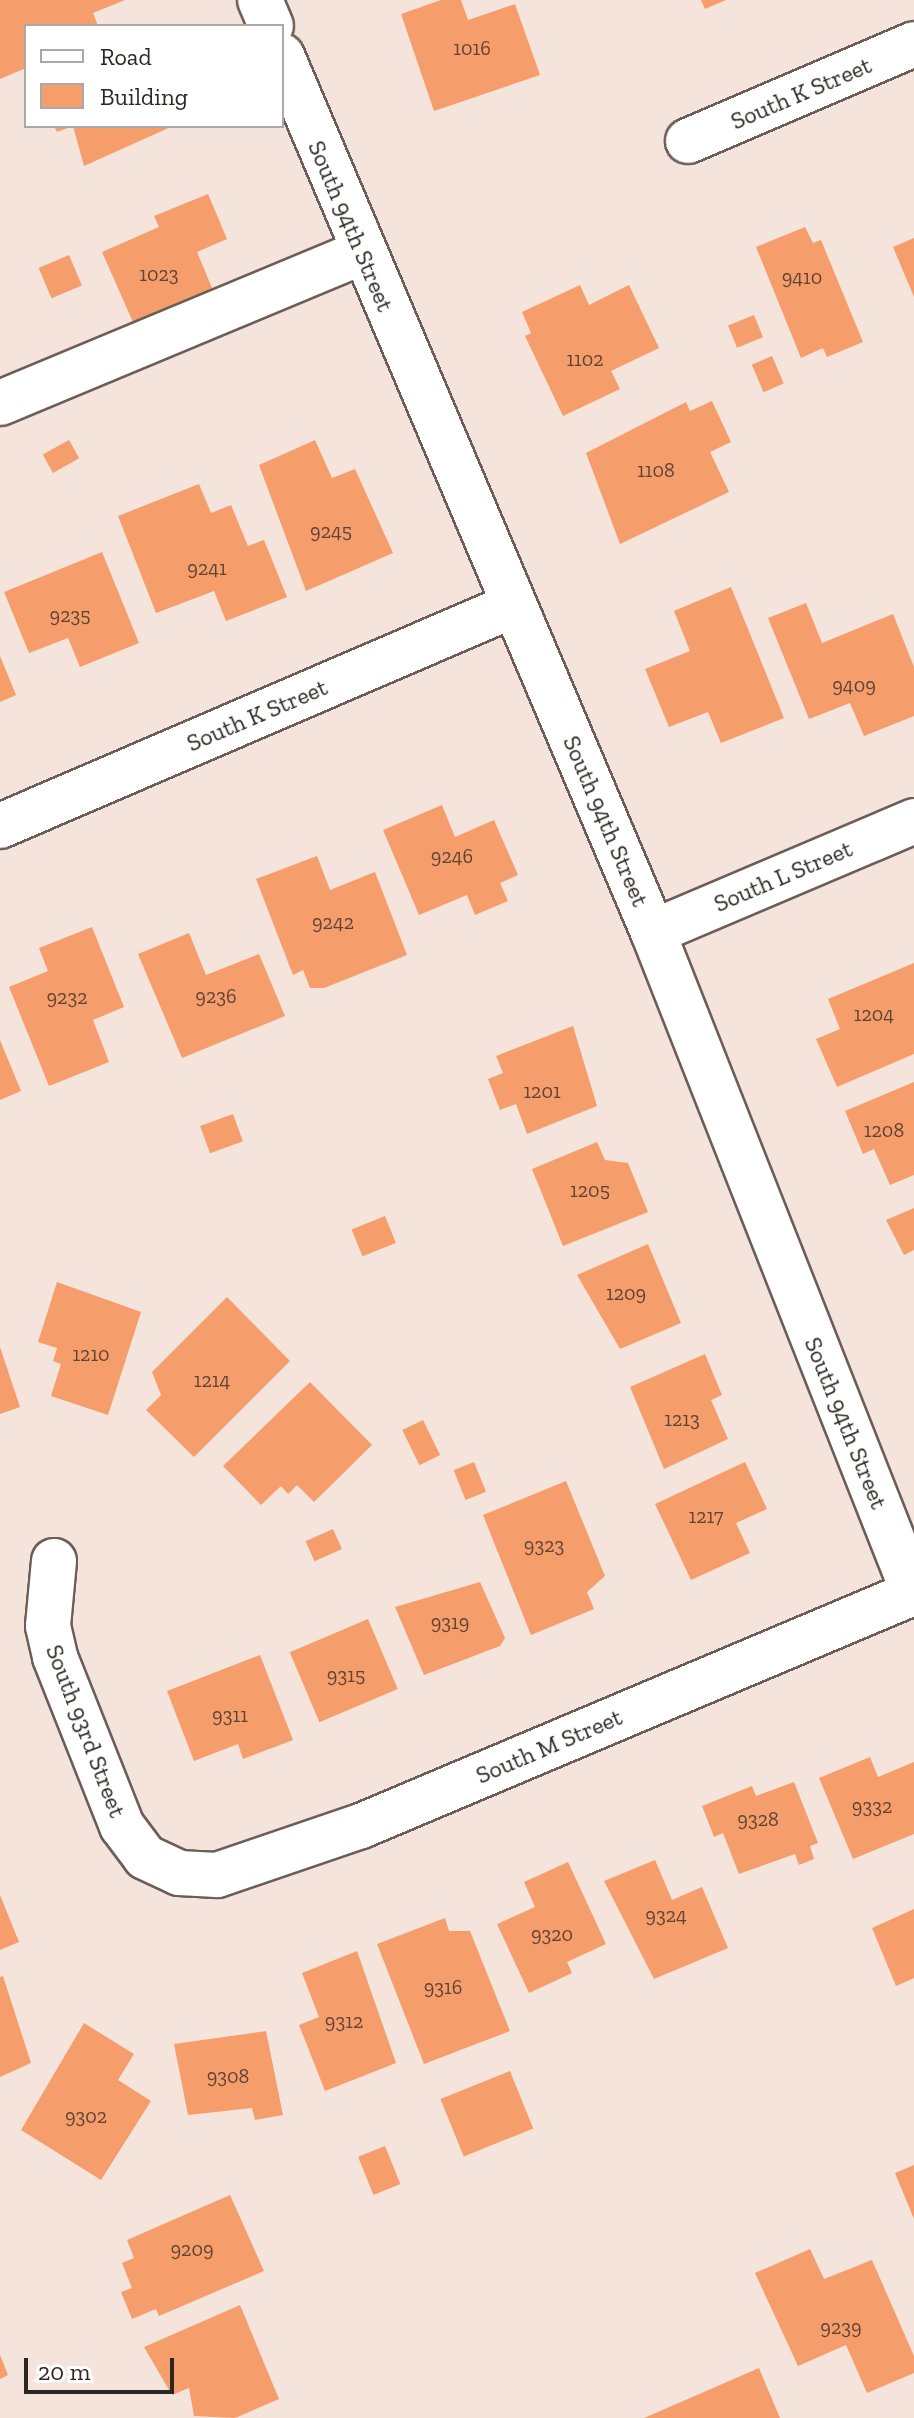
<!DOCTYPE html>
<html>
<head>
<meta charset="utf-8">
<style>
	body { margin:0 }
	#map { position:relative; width:914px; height:2418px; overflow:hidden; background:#f5e4db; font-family:"Zilla Slab",serif }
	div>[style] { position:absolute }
	.building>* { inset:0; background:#f69d6c; transform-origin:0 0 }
	.roads { filter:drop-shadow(2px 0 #6c5e57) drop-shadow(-2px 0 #6c5e57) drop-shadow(0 2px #6c5e57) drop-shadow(0 -2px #6c5e57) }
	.minor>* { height:44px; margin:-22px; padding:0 22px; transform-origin:22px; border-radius:22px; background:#fff }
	span { translate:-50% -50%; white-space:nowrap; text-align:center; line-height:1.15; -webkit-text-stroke:6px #fff; paint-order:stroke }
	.number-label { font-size:20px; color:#5f4436 }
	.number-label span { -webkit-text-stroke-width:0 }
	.street-label { font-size:24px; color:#2d2724 }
	.legend { position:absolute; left:24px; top:24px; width:260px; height:104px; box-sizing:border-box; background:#fff; border:2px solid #aba9a7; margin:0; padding:10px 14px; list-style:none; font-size:24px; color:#2d2724 }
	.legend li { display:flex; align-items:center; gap:16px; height:40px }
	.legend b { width:40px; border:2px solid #aba9a7 }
	.scale { position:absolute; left:24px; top:2358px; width:150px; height:36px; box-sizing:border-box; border:4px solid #2d2724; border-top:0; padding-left:10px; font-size:24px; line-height:28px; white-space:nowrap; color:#2d2724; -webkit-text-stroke:6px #fff; paint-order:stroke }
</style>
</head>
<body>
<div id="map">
	<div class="building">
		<i style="clip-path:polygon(0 0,125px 0,93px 13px,98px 26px,26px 26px,26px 68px,0 79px)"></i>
		<i style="clip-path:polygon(441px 0,461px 0,468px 20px,515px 4px,540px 75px,434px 111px,401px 14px)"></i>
		<i style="clip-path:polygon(701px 0,726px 0,705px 9px)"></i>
		<i style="clip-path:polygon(54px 126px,73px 126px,57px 132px)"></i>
		<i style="clip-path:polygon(73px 126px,173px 126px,84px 166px)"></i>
		<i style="clip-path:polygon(208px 194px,227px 239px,197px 252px,215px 295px,136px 329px,102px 252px,159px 227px,154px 216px)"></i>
		<i style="clip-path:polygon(805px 227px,813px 243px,821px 240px,863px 342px,827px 357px,823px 348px,801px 358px,756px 247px)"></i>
		<i style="clip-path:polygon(914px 238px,914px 297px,893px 247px)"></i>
		<i style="left:69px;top:255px;width:33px;height:33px;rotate:67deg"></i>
		<i style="clip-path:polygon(580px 285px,589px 305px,629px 285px,659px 348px,611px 371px,620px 389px,563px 416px,525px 336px,531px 333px,522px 312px)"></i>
		<i style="left:754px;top:315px;width:24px;height:28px;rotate:68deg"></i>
		<i style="left:772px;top:356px;width:30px;height:22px;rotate:67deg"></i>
		<i style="clip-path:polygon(712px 401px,731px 442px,710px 452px,729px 492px,620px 544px,586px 453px,686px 402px,690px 411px)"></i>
		<i style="left:69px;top:440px;width:21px;height:30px;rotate:61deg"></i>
		<i style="clip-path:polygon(315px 440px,332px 478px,355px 469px,393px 553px,306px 591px,259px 465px)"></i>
		<i style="clip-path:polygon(199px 484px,211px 513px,231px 505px,248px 546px,264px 540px,287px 597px,226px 621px,214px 591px,156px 613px,118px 516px)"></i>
		<i style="clip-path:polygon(102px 552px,139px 643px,80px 667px,68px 638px,29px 653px,4px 592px)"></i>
		<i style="clip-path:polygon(731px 587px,784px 718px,721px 743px,708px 712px,669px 727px,645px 669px,690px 651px,674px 611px)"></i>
		<i style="clip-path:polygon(806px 603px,822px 643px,893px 614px,914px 667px,914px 716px,864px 736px,850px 703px,809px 719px,768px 618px)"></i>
		<i style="clip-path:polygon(0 656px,16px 695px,0 702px)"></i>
		<i style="clip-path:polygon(442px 805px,455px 837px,494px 820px,518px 875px,500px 883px,508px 901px,475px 915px,467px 895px,419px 915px,383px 830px)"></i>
		<i style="clip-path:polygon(317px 856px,330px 890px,375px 872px,407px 955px,324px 988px,310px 988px,303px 970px,293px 975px,256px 879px)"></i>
		<i style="clip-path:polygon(92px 927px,124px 1007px,93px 1020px,109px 1062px,49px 1086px,9px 987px,48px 971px,39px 948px)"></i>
		<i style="clip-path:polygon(189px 933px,206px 975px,259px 954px,285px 1016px,182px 1058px,138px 954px)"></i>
		<i style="clip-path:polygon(914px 963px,914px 1054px,837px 1087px,816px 1039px,840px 1029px,828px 999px)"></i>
		<i style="clip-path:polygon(573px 1026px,597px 1106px,527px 1134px,516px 1104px,500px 1110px,488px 1079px,503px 1073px,496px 1056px)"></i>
		<i style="clip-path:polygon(0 1040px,21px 1091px,0 1100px)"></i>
		<i style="clip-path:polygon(914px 1082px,914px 1175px,890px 1185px,874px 1149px,863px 1154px,845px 1111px)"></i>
		<i style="left:233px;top:1114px;width:29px;height:35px;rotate:70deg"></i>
		<i style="clip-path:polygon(597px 1142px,605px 1160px,628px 1163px,648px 1212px,563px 1246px,532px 1169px)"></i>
		<i style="clip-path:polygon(914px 1208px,914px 1250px,904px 1255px,886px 1220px)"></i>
		<i style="left:385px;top:1216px;width:29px;height:36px;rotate:68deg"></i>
		<i style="clip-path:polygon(648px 1244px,681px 1323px,620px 1349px,577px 1275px)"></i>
		<i style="clip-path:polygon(57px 1282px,141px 1312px,108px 1415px,51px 1396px,61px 1364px,53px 1361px,57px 1348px,38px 1342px)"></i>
		<i style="clip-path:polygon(227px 1297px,290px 1361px,194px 1457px,146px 1410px,161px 1395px,152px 1372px)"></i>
		<i style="clip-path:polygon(0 1347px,20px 1407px,0 1414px)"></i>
		<i style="clip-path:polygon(705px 1354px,722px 1395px,711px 1400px,728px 1439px,664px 1469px,630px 1387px)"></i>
		<i style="clip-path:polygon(310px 1382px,372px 1445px,314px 1502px,297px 1485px,288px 1494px,281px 1486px,261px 1505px,223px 1466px)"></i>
		<i style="left:423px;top:1420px;width:39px;height:23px;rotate:64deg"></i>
		<i style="left:474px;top:1462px;width:32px;height:22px;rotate:68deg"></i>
		<i style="clip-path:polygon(745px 1462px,767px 1509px,736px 1523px,750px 1553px,691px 1580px,655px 1504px)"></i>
		<i style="clip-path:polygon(566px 1481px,605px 1576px,587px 1592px,594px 1609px,531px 1635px,483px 1515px)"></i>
		<i style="left:333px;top:1529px;width:22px;height:30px;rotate:66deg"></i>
		<i style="clip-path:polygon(480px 1582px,505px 1638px,500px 1646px,424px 1675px,395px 1607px)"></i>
		<i style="left:368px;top:1619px;width:76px;height:85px;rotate:67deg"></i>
		<i style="clip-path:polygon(260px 1655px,293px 1740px,243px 1759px,238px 1744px,194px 1761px,167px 1691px)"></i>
		<i style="clip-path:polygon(870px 1757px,878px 1777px,914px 1762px,914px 1834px,853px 1859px,819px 1778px)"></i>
		<i style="clip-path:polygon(794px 1782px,818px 1843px,810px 1846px,814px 1859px,799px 1865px,795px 1854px,739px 1874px,723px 1833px,714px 1837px,702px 1806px,752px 1786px,756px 1796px)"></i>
		<i style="clip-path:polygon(655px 1860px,672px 1900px,702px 1887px,728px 1948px,654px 1979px,604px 1881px)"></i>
		<i style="clip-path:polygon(568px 1862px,606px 1944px,567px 1962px,572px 1973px,529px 1993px,497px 1924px,535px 1907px,524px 1882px)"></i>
		<i style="clip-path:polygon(0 1895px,19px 1942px,0 1950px)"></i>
		<i style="clip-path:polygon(914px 1909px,914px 1978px,896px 1986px,872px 1928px)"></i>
		<i style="clip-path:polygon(445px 1918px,449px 1931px,470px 1931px,510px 2031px,424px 2064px,377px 1944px)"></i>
		<i style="clip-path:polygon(357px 1951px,396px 2063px,325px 2091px,299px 2025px,319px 2017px,302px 1973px)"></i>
		<i style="clip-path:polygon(3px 1976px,31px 2063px,0 2077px,0 1977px)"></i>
		<i style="clip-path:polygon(84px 2023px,134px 2054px,118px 2080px,151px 2101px,101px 2180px,21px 2130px)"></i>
		<i style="clip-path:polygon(266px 2031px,283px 2115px,255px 2120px,252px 2108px,188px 2115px,174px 2044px)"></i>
		<i style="left:510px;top:2071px;width:62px;height:75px;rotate:68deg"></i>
		<i style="left:385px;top:2146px;width:41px;height:29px;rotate:68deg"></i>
		<i style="clip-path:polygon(914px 2165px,914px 2219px,895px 2173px)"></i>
		<i style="clip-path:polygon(230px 2195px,264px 2271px,159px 2316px,156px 2309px,132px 2319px,121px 2292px,132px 2288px,122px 2263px,134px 2258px,127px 2240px)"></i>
		<i style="clip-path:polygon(810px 2249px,824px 2279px,872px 2260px,914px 2356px,914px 2373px,867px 2393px,846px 2345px,798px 2366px,755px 2273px)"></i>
		<i style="clip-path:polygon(240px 2305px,279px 2399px,235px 2418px,194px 2416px,189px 2388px,172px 2395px,144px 2347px)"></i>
		<i style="clip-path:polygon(0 2355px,8px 2375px,0 2379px)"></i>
		<i style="clip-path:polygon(759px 2368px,780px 2418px,644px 2418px)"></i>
	</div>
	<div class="roads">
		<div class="minor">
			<i style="left:260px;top:0;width:28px;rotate:67deg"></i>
			<i style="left:282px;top:56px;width:951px;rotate:67.05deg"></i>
			<i style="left:653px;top:932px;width:712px;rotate:68.48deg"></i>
			<i style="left:688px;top:141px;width:246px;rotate:-23.2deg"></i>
			<i style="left:0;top:403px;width:391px;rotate:-22.6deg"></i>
			<i style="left:0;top:826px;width:559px;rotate:-23.27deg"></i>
			<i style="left:653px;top:932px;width:284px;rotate:-23deg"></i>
			<i style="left:54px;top:1561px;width:65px;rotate:95.3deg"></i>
			<i style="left:48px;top:1626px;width:32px;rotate:77deg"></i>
			<i style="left:55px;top:1657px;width:182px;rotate:68.4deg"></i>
			<i style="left:122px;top:1826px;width:39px;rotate:53deg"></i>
			<i style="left:145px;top:1857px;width:38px;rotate:25deg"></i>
			<i style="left:179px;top:1873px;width:38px;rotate:3deg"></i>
			<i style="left:217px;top:1875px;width:152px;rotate:-18.8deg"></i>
			<i style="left:361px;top:1826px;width:599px;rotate:-22.88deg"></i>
		</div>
	</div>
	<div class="number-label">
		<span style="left:472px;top:48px">1016</span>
		<span style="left:159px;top:274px">1023</span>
		<span style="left:802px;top:277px">9410</span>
		<span style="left:585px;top:359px">1102</span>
		<span style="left:656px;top:470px">1108</span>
		<span style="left:331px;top:531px">9245</span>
		<span style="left:207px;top:568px">9241</span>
		<span style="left:70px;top:615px">9235</span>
		<span style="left:854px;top:685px">9409</span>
		<span style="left:452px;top:856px">9246</span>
		<span style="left:333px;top:922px">9242</span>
		<span style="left:216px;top:996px">9236</span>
		<span style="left:67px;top:997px">9232</span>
		<span style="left:874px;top:1014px">1204</span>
		<span style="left:542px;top:1091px">1201</span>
		<span style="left:884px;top:1130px">1208</span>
		<span style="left:590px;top:1190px">1205</span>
		<span style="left:626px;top:1293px">1209</span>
		<span style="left:91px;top:1354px">1210</span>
		<span style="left:212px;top:1380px">1214</span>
		<span style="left:682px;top:1419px">1213</span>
		<span style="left:706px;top:1516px">1217</span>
		<span style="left:544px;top:1545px">9323</span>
		<span style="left:450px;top:1622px">9319</span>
		<span style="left:346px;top:1675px">9315</span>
		<span style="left:230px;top:1715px">9311</span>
		<span style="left:872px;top:1806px">9332</span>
		<span style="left:758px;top:1819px">9328</span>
		<span style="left:666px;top:1915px">9324</span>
		<span style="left:552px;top:1934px">9320</span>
		<span style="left:443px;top:1987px">9316</span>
		<span style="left:344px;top:2021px">9312</span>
		<span style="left:228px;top:2076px">9308</span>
		<span style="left:86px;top:2116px">9302</span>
		<span style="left:192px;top:2249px">9209</span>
		<span style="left:841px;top:2327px">9239</span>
	</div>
	<div class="street-label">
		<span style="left:801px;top:93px;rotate:-23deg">South K Street</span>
		<span style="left:351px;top:226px;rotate:67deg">South 94th Street</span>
		<span style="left:257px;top:715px;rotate:-23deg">South K Street</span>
		<span style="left:606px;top:821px;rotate:67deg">South 94th Street</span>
		<span style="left:783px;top:876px;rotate:-23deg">South L Street</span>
		<span style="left:846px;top:1423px;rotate:68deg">South 94th Street</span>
		<span style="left:86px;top:1731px;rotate:69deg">South 93rd Street</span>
		<span style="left:549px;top:1746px;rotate:-23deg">South M Street</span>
	</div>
	<ul class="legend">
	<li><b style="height:10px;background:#fff"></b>Road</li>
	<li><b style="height:22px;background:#f69d6c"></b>Building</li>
	</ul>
	<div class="scale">20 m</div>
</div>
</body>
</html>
